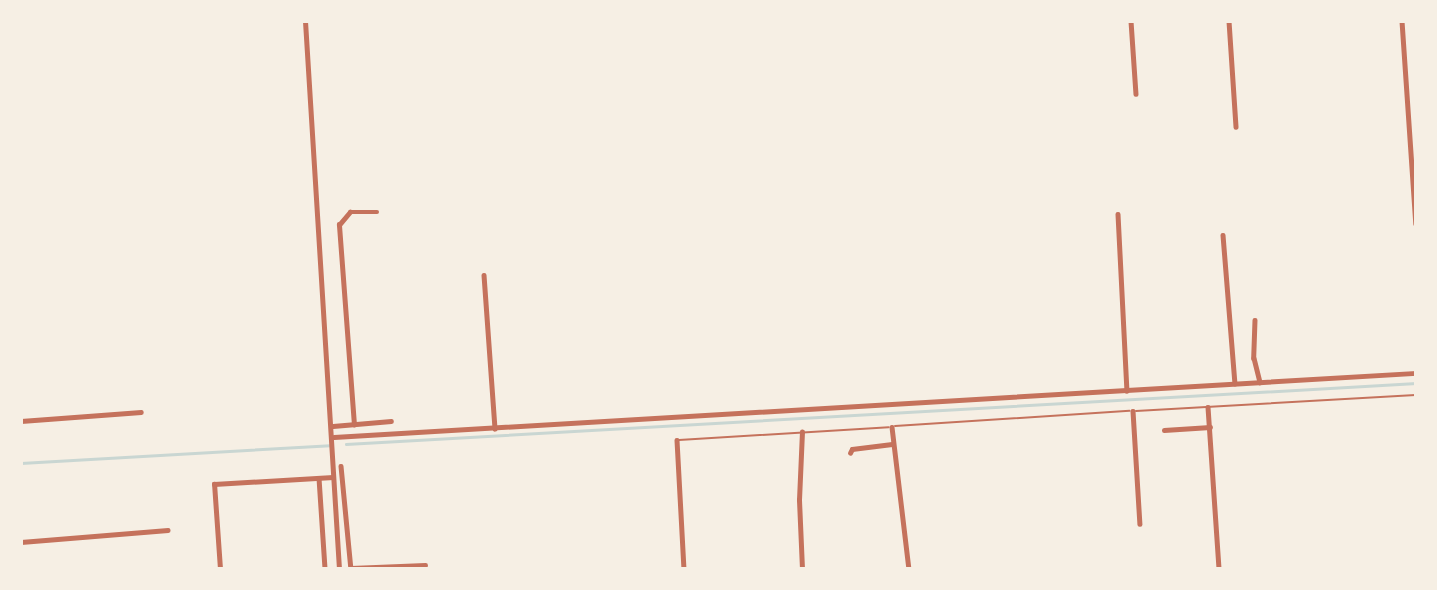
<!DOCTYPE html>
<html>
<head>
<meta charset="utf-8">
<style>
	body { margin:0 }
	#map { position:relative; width:1437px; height:590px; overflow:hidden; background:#f6efe4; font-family:Arial,sans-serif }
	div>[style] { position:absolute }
	.stream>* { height:2.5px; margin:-1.25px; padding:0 1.25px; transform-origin:1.25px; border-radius:1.25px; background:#c9d6d2 }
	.service>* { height:2px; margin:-1px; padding:0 1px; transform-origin:1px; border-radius:1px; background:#c5725c }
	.minor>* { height:4.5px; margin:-2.25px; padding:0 2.25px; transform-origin:2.25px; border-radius:2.25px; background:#c5725c }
	.tertiary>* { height:5px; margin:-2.5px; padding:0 2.5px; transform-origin:2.5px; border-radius:2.5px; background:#c5725c }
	span { translate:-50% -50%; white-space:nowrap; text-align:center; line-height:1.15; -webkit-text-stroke:6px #f6efe4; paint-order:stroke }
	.frame { position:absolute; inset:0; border:23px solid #f6efe4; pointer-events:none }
</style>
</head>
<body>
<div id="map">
	<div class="stream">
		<i style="left:346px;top:444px;width:1072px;rotate:-3.26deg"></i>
		<i style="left:21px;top:463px;width:309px;rotate:-3.3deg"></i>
	</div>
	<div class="service">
		<i style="left:1136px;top:411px;width:280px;rotate:-3.3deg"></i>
		<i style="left:895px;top:426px;width:235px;rotate:-3.7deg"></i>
		<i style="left:679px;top:440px;width:210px;rotate:-3.5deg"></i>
	</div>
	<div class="minor">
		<i style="left:1131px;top:21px;width:73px;rotate:86.1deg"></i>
		<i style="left:1229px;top:21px;width:106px;rotate:86.2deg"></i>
		<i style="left:1402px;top:21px;width:203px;rotate:86.1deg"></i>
		<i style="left:1118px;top:214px;width:177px;rotate:87.1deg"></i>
		<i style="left:1223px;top:235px;width:149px;rotate:85.4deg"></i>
		<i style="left:484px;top:275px;width:154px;rotate:85.9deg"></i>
		<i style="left:1255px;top:320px;width:38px;rotate:92deg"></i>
		<i style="left:1254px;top:358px;width:25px;rotate:76deg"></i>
		<i style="left:1208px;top:407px;width:162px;rotate:86.1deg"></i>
		<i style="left:1133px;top:411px;width:113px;rotate:86.5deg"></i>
		<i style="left:21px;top:421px;width:120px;rotate:-4.3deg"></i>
		<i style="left:354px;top:425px;width:201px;rotate:-94.3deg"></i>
		<i style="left:339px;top:225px;width:17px;rotate:-50deg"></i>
		<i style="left:350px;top:212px;width:27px"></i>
		<i style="left:333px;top:426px;width:58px;rotate:-4.9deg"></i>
		<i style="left:892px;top:427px;width:143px;rotate:83.2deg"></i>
		<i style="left:1164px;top:430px;width:46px;rotate:-3.7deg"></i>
		<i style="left:334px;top:437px;width:1084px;rotate:-3.39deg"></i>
		<i style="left:677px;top:440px;width:129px;rotate:86.9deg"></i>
		<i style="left:850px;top:453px;width:4px;rotate:-63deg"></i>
		<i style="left:852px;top:449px;width:40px;rotate:-7.1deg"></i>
		<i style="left:341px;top:466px;width:103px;rotate:84.5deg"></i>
		<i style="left:319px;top:478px;width:91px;rotate:86.2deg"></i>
		<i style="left:21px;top:542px;width:147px;rotate:-4.7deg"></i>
		<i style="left:351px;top:568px;width:74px;rotate:-2.3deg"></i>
		<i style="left:220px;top:569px;width:85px;rotate:-94deg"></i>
		<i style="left:214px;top:484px;width:119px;rotate:-3.4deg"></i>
		<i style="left:802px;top:569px;width:69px;rotate:-92.5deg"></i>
		<i style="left:799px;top:500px;width:68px;rotate:-87.5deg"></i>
	</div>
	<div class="tertiary">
		<i style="left:305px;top:21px;width:549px;rotate:86.45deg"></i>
	</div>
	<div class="frame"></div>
</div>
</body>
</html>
